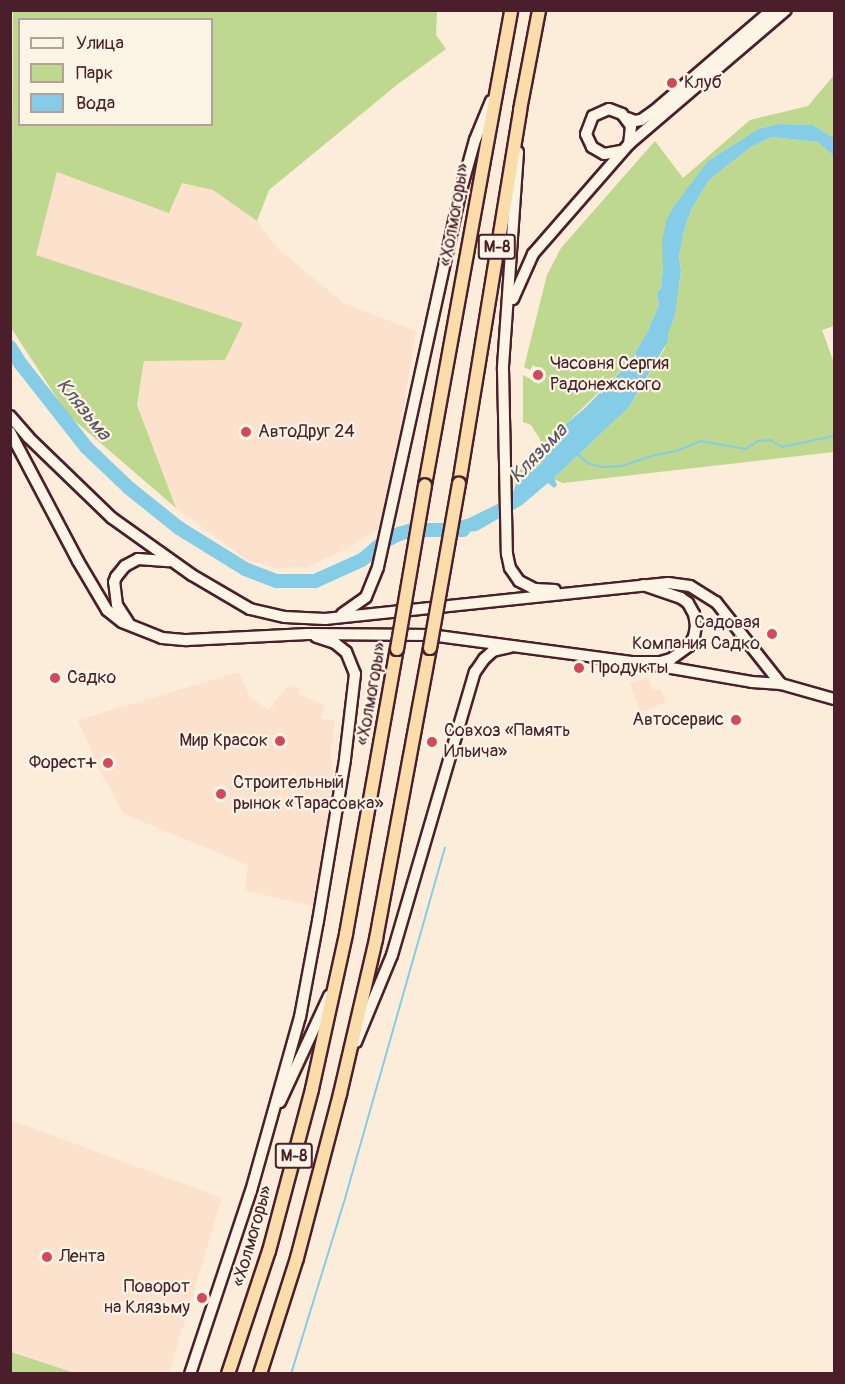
<!DOCTYPE html>
<html>
<head>
<meta charset="utf-8">
<style>
	body { margin:0 }
	#map { position:relative; width:845px; height:1384px; overflow:hidden; background:#fcecda; font-family:Pangolin,sans-serif }
	div>[style] { position:absolute }
	.built>* { inset:0; background:#fce1cc }
	.green>* { inset:0; background:#bed88f }
	.water>* { inset:0; background:#85cce7 }
	.stream>* { height:2px; margin:-1px; padding:0 1px; transform-origin:1px; border-radius:1px; background:#85cce7 }
	.river>* { height:14px; margin:-7px; padding:0 7px; transform-origin:7px; border-radius:7px; background:#85cce7 }
	.roads { filter:drop-shadow(2px 0 #4a1f2b) drop-shadow(-2px 0 #4a1f2b) drop-shadow(0 2px #4a1f2b) drop-shadow(0 -2px #4a1f2b) }
	.secondary>* { height:10px; margin:-5px; padding:0 5px; transform-origin:5px; border-radius:5px; background:#fcf5e5 }
	.highway>* { height:12px; margin:-6px; padding:0 6px; transform-origin:6px; border-radius:6px; background:#fbddab }
	.bridges { filter:drop-shadow(2px 0 #4a1f2b) drop-shadow(-2px 0 #4a1f2b) drop-shadow(0 2px #4a1f2b) drop-shadow(0 -2px #4a1f2b) }
	.highway-bridge>* { height:12px; margin:-6px; padding:0 6px; transform-origin:6px; border-radius:6px; background:#fbddab }
	.dots>* { width:16px; height:16px; translate:-50% -50%; box-sizing:border-box; border:3px solid #fcf5e5; border-radius:50% }
	span { translate:-50% -50%; white-space:nowrap; text-align:center; line-height:1.15; -webkit-text-stroke:4.5px #fcf5e5; paint-order:stroke }
	.shield-label span { padding:2px 4px; background:#fcf5e5; border:2px solid; border-radius:4px; -webkit-text-stroke-width:0 }
	.shield-label { font-size:16px; color:#4a1f2b; font-weight:700 }
	.poi-label { font-size:18px; color:#4a1f2b }
	.left { translate:0 -50%; text-align:left }
	.right { translate:-100% -50%; text-align:right }
	.street-label { font-size:18px; color:#4a1f2b }
	.water-label { font-size:20px; color:#5c5363; font-style:italic }
	.frame { position:absolute; inset:0; border:12px solid #4a1f2b; pointer-events:none }
	.legend { position:absolute; left:18px; top:18px; width:195px; height:108px; box-sizing:border-box; background:#fcf5e5; border:2px solid #b59f9b; margin:0; padding:8px 10px; list-style:none; font-size:18px; color:#4a1f2b }
	.legend li { display:flex; align-items:center; gap:12px; height:30px }
	.legend b { width:30px; border:2px solid #b59f9b }
</style>
</head>
<body>
<div id="map">
	<div class="built">
		<i style="clip-path:polygon(57px 172px,169px 212px,182px 183px,213px 190px,257px 221px,278px 249px,345px 304px,416px 331px,384px 525px,351px 547px,307px 567px,277px 568px,247px 560px,176px 508px,137px 405px,145px 361px,225px 360px,243px 323px,35px 255px)"></i>
		<i style="clip-path:polygon(239px 672px,250px 697px,269px 710px,289px 684px,300px 688px,298px 694px,324px 704px,321px 719px,335px 720px,331px 752px,333px 773px,316px 907px,245px 890px,248px 865px,124px 814px,101px 773px,78px 720px)"></i>
		<i style="clip-path:polygon(648px 677px,653px 691px,660px 689px,666px 702px,641px 712px,630px 683px)"></i>
		<i style="clip-path:polygon(10px 1120px,222px 1198px,169px 1373px,75px 1373px,11px 1352px)"></i>
	</div>
	<div class="green">
		<i style="clip-path:polygon(evenodd,13px 10px,437px 11px,436px 35px,446px 49px,398px 84px,269px 190px,257px 221px,213px 190px,182px 183px,169px 213px,57px 172px,36px 255px,243px 323px,225px 360px,144px 361px,137px 405px,176px 508px,68px 415px,11px 328px,13px 10px,20px 20px,212px 20px,212px 124px,20px 124px,20px 20px)"></i>
		<i style="clip-path:polygon(834px 75px,834px 138px,813px 125px,778px 124px,758px 129px,708px 161px,689px 187px,663px 268px,661px 288px,657px 293px,659px 304px,648px 331px,629px 363px,568px 422px,545px 452px,542px 463px,515px 486px,518px 471px,540px 453px,540px 439px,531px 425px,523px 422px,523px 375px,539px 384px,545px 374px,533px 365px,530px 370px,524px 367px,547px 275px,561px 248px,655px 141px,683px 178px,750px 120px,808px 106px)"></i>
		<i style="clip-path:polygon(772px 137px,819px 142px,834px 156px,834px 326px,822px 330px,834px 363px,834px 452px,563px 483px,553px 479px,629px 407px,665px 348px,667px 333px,675px 316px,681px 270px,679px 257px,683px 234px,691px 210px,709px 180px,751px 147px)"></i>
		<i style="clip-path:polygon(10px 1352px,11px 1352px,75px 1373px,11px 1373px)"></i>
	</div>
	<div class="water">
		<i style="clip-path:polygon(778px 124px,813px 125px,834px 138px,834px 156px,818px 142px,772px 137px,751px 147px,709px 180px,691px 210px,683px 234px,679px 257px,681px 270px,675px 316px,668px 333px,668px 341px,629px 407px,554px 478px,557px 485px,554px 488px,548px 483px,522px 505px,477px 531px,449px 534px,452px 522px,467px 519px,512px 497px,515px 486px,542px 463px,548px 439px,585px 408px,629px 363px,648px 331px,659px 304px,657px 293px,661px 288px,663px 268px,662px 242px,666px 221px,674px 206px,708px 161px,758px 129px)"></i>
	</div>
	<div class="stream">
		<i style="left:576px;top:453px;width:16px;rotate:40deg"></i>
		<i style="left:588px;top:463px;width:14px;rotate:17deg"></i>
		<i style="left:601px;top:467px;width:21px;rotate:-3deg"></i>
		<i style="left:622px;top:466px;width:31px;rotate:-19deg"></i>
		<i style="left:651px;top:456px;width:26px;rotate:-11deg"></i>
		<i style="left:677px;top:451px;width:26px;rotate:-23deg"></i>
		<i style="left:701px;top:441px;width:45px;rotate:10.3deg"></i>
		<i style="left:745px;top:449px;width:15px;rotate:-32deg"></i>
		<i style="left:758px;top:441px;width:12px;rotate:-5deg"></i>
		<i style="left:770px;top:440px;width:14px;rotate:30deg"></i>
		<i style="left:782px;top:447px;width:53px;rotate:-11.9deg"></i>
		<i style="left:291px;top:1374px;width:187px;rotate:-72.9deg"></i>
		<i style="left:346px;top:1195px;width:361px;rotate:-74.1deg"></i>
	</div>
	<div class="river">
		<i style="left:10px;top:347px;width:19px;rotate:58deg"></i>
		<i style="left:20px;top:363px;width:108px;rotate:51.8deg"></i>
		<i style="left:87px;top:448px;width:58px;rotate:43.6deg"></i>
		<i style="left:129px;top:488px;width:64px;rotate:38.7deg"></i>
		<i style="left:179px;top:528px;width:78px;rotate:31.8deg"></i>
		<i style="left:245px;top:569px;width:34px;rotate:21deg"></i>
		<i style="left:277px;top:581px;width:38px"></i>
		<i style="left:315px;top:581px;width:51px;rotate:-24.1deg"></i>
		<i style="left:362px;top:560px;width:30px;rotate:-40deg"></i>
		<i style="left:385px;top:541px;width:16px;rotate:-27deg"></i>
		<i style="left:399px;top:534px;width:14px;rotate:-17deg"></i>
		<i style="left:412px;top:530px;width:51px"></i>
	</div>
	<div class="roads">
		<div class="secondary">
			<i style="left:627px;top:118px;width:9px;rotate:21deg"></i>
			<i style="left:635px;top:121px;width:6px;rotate:-9deg"></i>
			<i style="left:641px;top:120px;width:16px;rotate:-35deg"></i>
			<i style="left:654px;top:111px;width:155px;rotate:-40.6deg"></i>
			<i style="left:621px;top:151px;width:17px;rotate:170deg"></i>
			<i style="left:604px;top:154px;width:14px;rotate:-150deg"></i>
			<i style="left:592px;top:147px;width:14px;rotate:-115deg"></i>
			<i style="left:586px;top:134px;width:19px;rotate:-69deg"></i>
			<i style="left:593px;top:116px;width:17px;rotate:-24deg"></i>
			<i style="left:609px;top:109px;width:14px;rotate:21deg"></i>
			<i style="left:622px;top:114px;width:15px;rotate:53deg"></i>
			<i style="left:631px;top:126px;width:18px;rotate:96deg"></i>
			<i style="left:518px;top:152px;width:218px;rotate:94deg"></i>
			<i style="left:503px;top:369px;width:185px;rotate:88.8deg"></i>
			<i style="left:507px;top:554px;width:14px;rotate:78deg"></i>
			<i style="left:510px;top:568px;width:16px;rotate:55deg"></i>
			<i style="left:519px;top:581px;width:18px;rotate:27deg"></i>
			<i style="left:535px;top:589px;width:20px;rotate:3deg"></i>
			<i style="left:513px;top:299px;width:49px;rotate:-66deg"></i>
			<i style="left:533px;top:254px;width:146px;rotate:-48.9deg"></i>
			<i style="left:629px;top:144px;width:206px;rotate:-40.5deg"></i>
			<i style="left:10px;top:416px;width:28px;rotate:49deg"></i>
			<i style="left:28px;top:437px;width:117px;rotate:44deg"></i>
			<i style="left:112px;top:518px;width:98px;rotate:35.5deg"></i>
			<i style="left:192px;top:575px;width:67px;rotate:30.4deg"></i>
			<i style="left:250px;top:609px;width:36px;rotate:13deg"></i>
			<i style="left:285px;top:617px;width:40px;rotate:2.9deg"></i>
			<i style="left:325px;top:619px;width:345px;rotate:-6deg"></i>
			<i style="left:668px;top:583px;width:22px;rotate:8deg"></i>
			<i style="left:690px;top:586px;width:31px;rotate:32deg"></i>
			<i style="left:716px;top:602px;width:105px;rotate:51.6deg"></i>
			<i style="left:10px;top:432px;width:146px;rotate:62.2deg"></i>
			<i style="left:78px;top:561px;width:57px;rotate:59.4deg"></i>
			<i style="left:107px;top:610px;width:19px;rotate:39deg"></i>
			<i style="left:122px;top:622px;width:43px;rotate:21.8deg"></i>
			<i style="left:162px;top:638px;width:25px;rotate:5deg"></i>
			<i style="left:187px;top:640px;width:121px;rotate:-2.8deg"></i>
			<i style="left:308px;top:634px;width:122px;rotate:0.5deg"></i>
			<i style="left:430px;top:635px;width:205px;rotate:7.6deg"></i>
			<i style="left:633px;top:662px;width:27px"></i>
			<i style="left:660px;top:662px;width:11px;rotate:-15deg"></i>
			<i style="left:671px;top:659px;width:22px;rotate:-36deg"></i>
			<i style="left:689px;top:646px;width:10px;rotate:-61deg"></i>
			<i style="left:694px;top:637px;width:11px;rotate:-80deg"></i>
			<i style="left:696px;top:626px;width:12px;rotate:-99deg"></i>
			<i style="left:694px;top:614px;width:13px;rotate:-119deg"></i>
			<i style="left:688px;top:603px;width:9px;rotate:-144deg"></i>
			<i style="left:681px;top:598px;width:40px;rotate:-161.1deg"></i>
			<i style="left:342px;top:614px;width:29px;rotate:-35deg"></i>
			<i style="left:366px;top:597px;width:32px;rotate:-68deg"></i>
			<i style="left:378px;top:567px;width:386px;rotate:-77.6deg"></i>
			<i style="left:461px;top:190px;width:52px;rotate:-74.4deg"></i>
			<i style="left:475px;top:140px;width:42px;rotate:-67.7deg"></i>
			<i style="left:128px;top:622px;width:20px;rotate:-123deg"></i>
			<i style="left:117px;top:605px;width:23px;rotate:-97deg"></i>
			<i style="left:114px;top:582px;width:5px;rotate:-68deg"></i>
			<i style="left:116px;top:577px;width:14px;rotate:-51deg"></i>
			<i style="left:125px;top:566px;width:15px;rotate:-28deg"></i>
			<i style="left:138px;top:559px;width:31px;rotate:4deg"></i>
			<i style="left:654px;top:665px;width:99px;rotate:9.8deg"></i>
			<i style="left:752px;top:682px;width:29px;rotate:4deg"></i>
			<i style="left:781px;top:684px;width:55px;rotate:15.8deg"></i>
			<i style="left:356px;top:1042px;width:94px;rotate:-67.5deg"></i>
			<i style="left:392px;top:955px;width:295px;rotate:-73.7deg"></i>
			<i style="left:475px;top:672px;width:16px;rotate:-55deg"></i>
			<i style="left:484px;top:659px;width:12px;rotate:-42deg"></i>
			<i style="left:493px;top:651px;width:17px;rotate:-13deg"></i>
			<i style="left:280px;top:1102px;width:117px;rotate:-65.2deg"></i>
			<i style="left:190px;top:1374px;width:193px;rotate:-71.6deg"></i>
			<i style="left:251px;top:1191px;width:181px;rotate:-74.3deg"></i>
			<i style="left:300px;top:1017px;width:98px;rotate:-79.4deg"></i>
			<i style="left:318px;top:921px;width:164px;rotate:-80.5deg"></i>
			<i style="left:345px;top:759px;width:86px;rotate:-83.3deg"></i>
			<i style="left:355px;top:674px;width:24px;rotate:-112deg"></i>
			<i style="left:346px;top:652px;width:14px;rotate:-141deg"></i>
			<i style="left:335px;top:643px;width:20px;rotate:-162deg"></i>
		</div>
		<div class="highway">
			<i style="left:459px;top:484px;width:379px;rotate:-80.7deg"></i>
			<i style="left:520px;top:110px;width:102px;rotate:-79.2deg"></i>
			<i style="left:425px;top:485px;width:483px;rotate:-79.7deg"></i>
			<i style="left:228px;top:1374px;width:130px;rotate:-71.6deg"></i>
			<i style="left:269px;top:1251px;width:168px;rotate:-75.1deg"></i>
			<i style="left:312px;top:1089px;width:159px;rotate:-77.6deg"></i>
			<i style="left:346px;top:934px;width:290px;rotate:-79.9deg"></i>
			<i style="left:260px;top:1374px;width:122px;rotate:-72.3deg"></i>
			<i style="left:297px;top:1258px;width:170px;rotate:-75.3deg"></i>
			<i style="left:340px;top:1094px;width:159px;rotate:-76.9deg"></i>
			<i style="left:376px;top:939px;width:296px;rotate:-79.5deg"></i>
		</div>
	</div>
	<div class="bridges">
		<div class="highway-bridge">
			<i style="left:430px;top:648px;width:167px;rotate:-80deg"></i>
			<i style="left:397px;top:649px;width:166px;rotate:-80.3deg"></i>
		</div>
	</div>
	<div class="dots">
		<i style="left:672px;top:83px;background:#d1495b"></i>
		<i style="left:538px;top:375px;background:#d1495b"></i>
		<i style="left:246px;top:432px;background:#d1495b"></i>
		<i style="left:772px;top:634px;background:#d1495b"></i>
		<i style="left:579px;top:668px;background:#d1495b"></i>
		<i style="left:55px;top:678px;background:#d1495b"></i>
		<i style="left:736px;top:720px;background:#d1495b"></i>
		<i style="left:280px;top:741px;background:#d1495b"></i>
		<i style="left:432px;top:742px;background:#d1495b"></i>
		<i style="left:108px;top:763px;background:#d1495b"></i>
		<i style="left:221px;top:794px;background:#d1495b"></i>
		<i style="left:47px;top:1257px;background:#d1495b"></i>
		<i style="left:202px;top:1298px;background:#d1495b"></i>
	</div>
	<div class="shield-label">
		<span style="left:497px;top:247px">М-8</span>
		<span style="left:294px;top:1156px">М-8</span>
	</div>
	<div class="poi-label">
		<span class="left" style="left:684px;top:83px">Клуб</span>
		<span class="left" style="left:550px;top:375px">Часовня Сергия<br>Радонежского</span>
		<span class="left" style="left:258px;top:432px">АвтоДруг 24</span>
		<span class="right" style="left:760px;top:634px">Садовая<br>Компания Садко</span>
		<span class="left" style="left:591px;top:668px">Продукты</span>
		<span class="left" style="left:67px;top:678px">Садко</span>
		<span class="right" style="left:724px;top:720px">Автосервис</span>
		<span class="left" style="left:444px;top:742px">Совхоз «Память<br>Ильича»</span>
		<span class="right" style="left:268px;top:741px">Мир Красок</span>
		<span class="right" style="left:96px;top:763px">Форест+</span>
		<span class="left" style="left:233px;top:794px">Строительный<br>рынок «Тарасовка»</span>
		<span class="left" style="left:59px;top:1257px">Лента</span>
		<span class="right" style="left:190px;top:1298px">Поворот<br>на Клязьму</span>
	</div>
	<div class="street-label">
		<span style="left:455px;top:215px;rotate:-80deg">«Холмогоры»</span>
		<span style="left:372px;top:694px;rotate:-80deg">«Холмогоры»</span>
		<span style="left:253px;top:1236px;rotate:-74deg">«Холмогоры»</span>
	</div>
	<div class="water-label">
		<span style="left:84px;top:409px;rotate:51deg">Клязьма</span>
		<span style="left:538px;top:453px;rotate:-46deg">Клязьма</span>
	</div>
	<div class="frame"></div>
	<ul class="legend">
	<li><b style="height:8px;background:#fcf5e5"></b>Улица</li>
	<li><b style="height:16px;background:#bed88f"></b>Парк</li>
	<li><b style="height:16px;background:#85cce7"></b>Вода</li>
	</ul>
</div>
</body>
</html>
